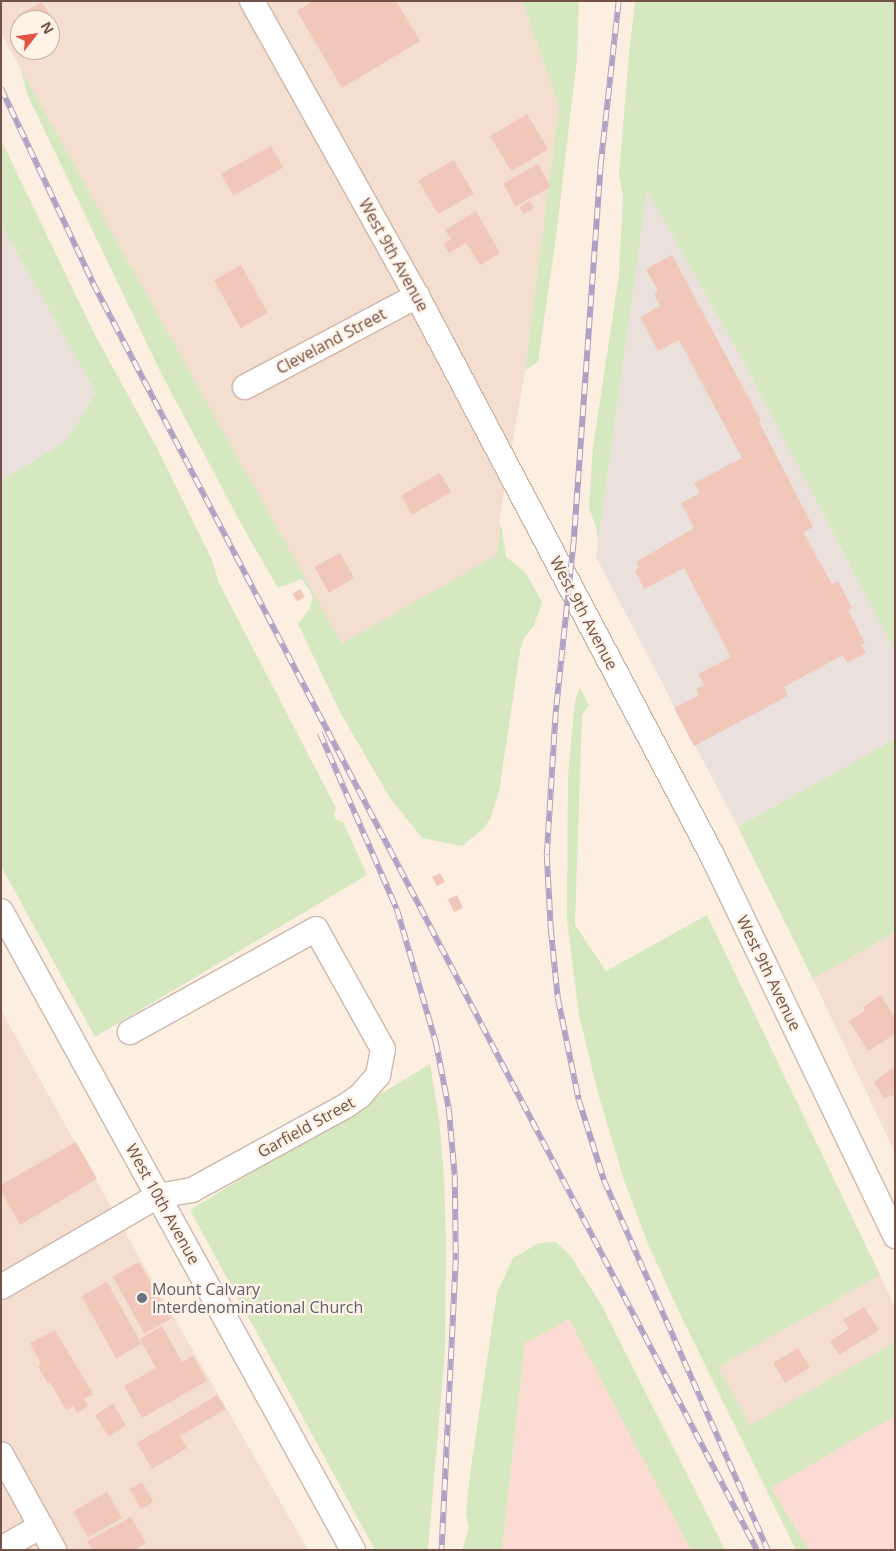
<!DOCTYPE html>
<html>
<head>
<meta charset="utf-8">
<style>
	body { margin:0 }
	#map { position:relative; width:896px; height:1551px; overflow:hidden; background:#fceee1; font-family:"Open Sans",sans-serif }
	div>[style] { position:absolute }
	.residential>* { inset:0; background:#f3decf }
	.commercial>* { inset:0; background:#fcdbd4 }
	.industrial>* { inset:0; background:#eae1dc }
	.green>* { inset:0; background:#d6e8c0 }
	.building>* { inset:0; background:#f0c7b9; transform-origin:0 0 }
	.roads { filter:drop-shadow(1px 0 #ceb6ab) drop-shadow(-1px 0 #ceb6ab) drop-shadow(0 1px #ceb6ab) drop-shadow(0 -1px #ceb6ab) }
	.minor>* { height:24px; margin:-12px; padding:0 12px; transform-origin:12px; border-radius:12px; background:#fff }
	.rail>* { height:5.5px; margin-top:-2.75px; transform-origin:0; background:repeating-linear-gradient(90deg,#fff2e7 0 11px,#afa1c4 0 22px); box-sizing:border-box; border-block:1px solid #afa1c4 }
	.dots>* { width:14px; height:14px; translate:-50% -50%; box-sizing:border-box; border:2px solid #fff2e7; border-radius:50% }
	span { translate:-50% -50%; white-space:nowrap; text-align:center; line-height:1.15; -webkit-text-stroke:4.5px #fff2e7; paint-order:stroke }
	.street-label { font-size:16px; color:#725248 }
	.worship-label { font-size:16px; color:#5b616d }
	.left { translate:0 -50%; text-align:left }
	.frame { position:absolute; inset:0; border:2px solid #725248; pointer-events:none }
	.north { position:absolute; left:10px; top:10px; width:50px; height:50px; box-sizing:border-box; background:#fff2e7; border:1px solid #c7b2a7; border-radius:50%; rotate:60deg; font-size:14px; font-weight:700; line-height:20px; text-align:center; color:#725248 }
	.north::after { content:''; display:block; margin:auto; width:18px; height:22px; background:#e45547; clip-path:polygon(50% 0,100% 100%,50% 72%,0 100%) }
</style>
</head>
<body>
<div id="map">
	<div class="residential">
		<i style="clip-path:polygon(evenodd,1px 1px,522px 1px,559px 106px,525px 370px,499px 523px,500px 530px,496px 555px,342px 645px,20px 68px,1px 33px,1px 1px,20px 20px,50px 20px,50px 50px,20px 50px,20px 20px)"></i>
		<i style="clip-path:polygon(895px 932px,895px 1153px,813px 979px)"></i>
		<i style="clip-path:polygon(1px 1010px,138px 1255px,308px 1550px,1px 1550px)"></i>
		<i style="clip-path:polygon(880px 1275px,895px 1307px,895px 1342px,750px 1425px,718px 1367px)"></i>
	</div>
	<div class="commercial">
		<i style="clip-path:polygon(570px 1318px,691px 1550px,502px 1550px,525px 1343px)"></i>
		<i style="clip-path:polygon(895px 1416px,895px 1550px,809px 1550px,770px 1488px)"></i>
	</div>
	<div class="industrial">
		<i style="clip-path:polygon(647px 189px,740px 355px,895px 651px,895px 739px,738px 827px,596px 557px)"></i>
		<i style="clip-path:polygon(1px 224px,96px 393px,66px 441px,1px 481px)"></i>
	</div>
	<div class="green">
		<i style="clip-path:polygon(522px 1px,579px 1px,577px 58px,556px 237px,538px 362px,525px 370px,559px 106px)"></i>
		<i style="clip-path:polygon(635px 1px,895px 1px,895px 651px,740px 355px,647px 190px,598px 542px,596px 526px,589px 508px,593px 447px,619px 275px,623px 197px,619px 175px,629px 55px)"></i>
		<i style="clip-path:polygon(20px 68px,342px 644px,496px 555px,500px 531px,499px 523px,502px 529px,506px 557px,525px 572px,542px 602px,534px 625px,524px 638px,520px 651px,499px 792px,490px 819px,483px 829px,462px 846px,422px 838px,390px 798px,340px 712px,298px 624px,310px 608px,313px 597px,302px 579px,278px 588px,244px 529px,162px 375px,28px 96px)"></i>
		<i style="clip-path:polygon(1px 140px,94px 333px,157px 448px,211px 558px,219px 583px,336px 808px,334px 814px,336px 820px,343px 822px,367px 875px,95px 1037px,1px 866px,1px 481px,66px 441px,96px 393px,1px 224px)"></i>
		<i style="clip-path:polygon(580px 688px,589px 705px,582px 715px,575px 925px,606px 971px,707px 915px,880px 1275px,718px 1367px,750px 1425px,895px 1342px,895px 1416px,771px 1488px,809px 1550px,796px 1550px,682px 1318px,648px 1244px,624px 1180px,598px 1093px,579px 1015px,567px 920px,568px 775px,575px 701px)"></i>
		<i style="clip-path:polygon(895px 739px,895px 932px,813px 979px,738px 827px)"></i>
		<i style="clip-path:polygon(430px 1064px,439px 1119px,444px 1175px,446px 1247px,445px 1350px,428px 1550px,375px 1550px,190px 1210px)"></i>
		<i style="clip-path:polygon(556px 1242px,570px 1255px,602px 1306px,725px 1550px,691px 1550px,569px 1319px,525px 1343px,502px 1550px,462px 1550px,469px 1528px,466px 1514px,470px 1474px,497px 1293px,513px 1258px,539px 1243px)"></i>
	</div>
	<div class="building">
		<i style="clip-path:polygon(313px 1px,396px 1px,420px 41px,342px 88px,297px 11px)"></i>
		<i style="clip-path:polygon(42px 2px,55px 24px,50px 27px,50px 20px,21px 20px,18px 15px)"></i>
		<i style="left:527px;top:114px;width:41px;height:43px;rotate:59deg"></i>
		<i style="left:271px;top:146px;width:25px;height:57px;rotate:61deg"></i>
		<i style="left:454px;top:160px;width:39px;height:41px;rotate:60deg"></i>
		<i style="left:538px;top:164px;width:26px;height:40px;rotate:61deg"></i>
		<i style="left:530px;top:201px;width:8px;height:12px;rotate:60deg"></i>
		<i style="clip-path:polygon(476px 211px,500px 253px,480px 265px,466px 243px,449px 253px,443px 244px,451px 239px,445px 230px)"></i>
		<i style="clip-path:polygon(672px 255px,761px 421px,759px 422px,813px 527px,803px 532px,832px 584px,838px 581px,852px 608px,848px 610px,865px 643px,861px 645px,866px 653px,847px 663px,843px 655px,784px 687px,788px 696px,694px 746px,674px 708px,699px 695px,696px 689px,704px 685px,698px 674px,731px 657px,684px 568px,644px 589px,635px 571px,639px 568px,636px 562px,694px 528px,681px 503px,700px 493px,694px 483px,742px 458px,679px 340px,658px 351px,640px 317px,660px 306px,654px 294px,658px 291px,646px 269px)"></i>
		<i style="left:241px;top:265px;width:55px;height:31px;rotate:61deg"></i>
		<i style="left:440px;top:473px;width:22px;height:45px;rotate:60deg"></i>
		<i style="left:340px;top:553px;width:29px;height:29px;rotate:61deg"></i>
		<i style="left:300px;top:589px;width:9px;height:9px;rotate:58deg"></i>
		<i style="left:440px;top:873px;width:10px;height:9px;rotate:61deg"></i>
		<i style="left:457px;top:895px;width:14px;height:10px;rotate:65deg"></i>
		<i style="clip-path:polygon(881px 995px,895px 1018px,895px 1034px,868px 1051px,849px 1021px,865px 1011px,863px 1007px)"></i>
		<i style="clip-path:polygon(895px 1066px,895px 1095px,884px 1098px,874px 1082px)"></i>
		<i style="clip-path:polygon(76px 1142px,97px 1179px,20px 1225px,1px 1191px,1px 1185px)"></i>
		<i style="left:139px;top:1262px;width:65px;height:30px;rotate:61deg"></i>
		<i style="left:107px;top:1282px;width:71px;height:29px;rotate:61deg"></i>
		<i style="clip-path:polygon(864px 1307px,879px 1330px,839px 1355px,830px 1341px,849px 1329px,843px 1320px)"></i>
		<i style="clip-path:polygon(162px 1326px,182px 1362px,193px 1356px,207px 1381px,142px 1418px,124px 1386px,156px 1368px,140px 1339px)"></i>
		<i style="clip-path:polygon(55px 1330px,93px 1394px,84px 1399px,88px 1406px,77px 1413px,73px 1406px,66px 1410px,50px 1382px,48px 1384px,38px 1366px,41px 1364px,30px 1343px)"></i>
		<i style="left:798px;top:1348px;width:23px;height:29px;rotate:59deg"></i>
		<i style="clip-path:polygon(217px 1395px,226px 1409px,180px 1436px,187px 1448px,152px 1469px,137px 1443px)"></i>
		<i style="left:113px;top:1404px;width:25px;height:21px;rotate:58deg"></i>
		<i style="left:142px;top:1482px;width:23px;height:14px;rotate:61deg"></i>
		<i style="left:107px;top:1492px;width:30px;height:39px;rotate:60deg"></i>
		<i style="clip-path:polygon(131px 1517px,146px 1543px,134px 1550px,92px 1550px,87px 1541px)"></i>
	</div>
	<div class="roads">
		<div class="minor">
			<i style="left:252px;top:1px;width:338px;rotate:60.8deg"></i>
			<i style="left:417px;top:296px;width:632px;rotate:62.18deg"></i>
			<i style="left:712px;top:855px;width:423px;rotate:64.3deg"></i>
			<i style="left:245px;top:387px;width:195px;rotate:-27.9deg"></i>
			<i style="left:1px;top:911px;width:730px;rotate:61.15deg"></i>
			<i style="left:1px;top:1287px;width:181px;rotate:-30.1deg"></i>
			<i style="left:158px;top:1196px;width:35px;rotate:-10deg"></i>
			<i style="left:192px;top:1190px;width:177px;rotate:-28.7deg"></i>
			<i style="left:347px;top:1105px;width:16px;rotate:-35deg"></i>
			<i style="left:360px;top:1096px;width:28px;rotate:-49deg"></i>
			<i style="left:378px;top:1075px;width:26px;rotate:-79deg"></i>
			<i style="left:383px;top:1049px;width:137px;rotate:-119.2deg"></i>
			<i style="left:316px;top:929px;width:213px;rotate:151deg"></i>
			<i style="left:1px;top:1454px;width:110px;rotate:61.1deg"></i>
			<i style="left:1px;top:1549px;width:46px;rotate:-29.9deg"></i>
		</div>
	</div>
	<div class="rail">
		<i style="left:619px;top:1px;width:164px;rotate:96.3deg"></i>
		<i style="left:601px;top:164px;width:378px;rotate:94.1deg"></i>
		<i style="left:574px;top:541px;width:172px;rotate:96deg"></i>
		<i style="left:556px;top:712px;width:143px;rotate:93.6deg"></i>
		<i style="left:547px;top:855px;width:74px;rotate:86.9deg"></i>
		<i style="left:551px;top:929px;width:69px;rotate:84.2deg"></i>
		<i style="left:558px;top:998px;width:104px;rotate:78.4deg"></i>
		<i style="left:579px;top:1100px;width:84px;rotate:72.6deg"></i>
		<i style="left:604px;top:1180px;width:405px;rotate:66.1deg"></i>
		<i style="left:1px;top:88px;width:216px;rotate:64.7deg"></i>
		<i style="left:93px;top:283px;width:1430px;rotate:62.34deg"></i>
		<i style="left:320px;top:733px;width:192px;rotate:66.4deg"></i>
		<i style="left:397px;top:909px;width:139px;rotate:73.7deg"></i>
		<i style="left:436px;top:1042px;width:68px;rotate:79deg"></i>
		<i style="left:449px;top:1109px;width:67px;rotate:84.9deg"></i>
		<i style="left:455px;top:1176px;width:84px;rotate:89.3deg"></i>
		<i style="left:456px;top:1260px;width:290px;rotate:92.8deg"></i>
	</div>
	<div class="dots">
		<i style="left:142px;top:1298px;background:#6b7280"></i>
	</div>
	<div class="street-label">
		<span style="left:394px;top:255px;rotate:61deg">West 9th Avenue</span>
		<span style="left:331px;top:341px;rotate:-28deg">Cleveland Street</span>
		<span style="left:584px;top:613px;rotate:62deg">West 9th Avenue</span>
		<span style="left:769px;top:973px;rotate:64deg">West 9th Avenue</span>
		<span style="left:306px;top:1127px;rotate:-29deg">Garfield Street</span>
		<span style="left:163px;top:1204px;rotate:61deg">West 10th Avenue</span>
	</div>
	<div class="worship-label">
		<span class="left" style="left:152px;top:1298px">Mount Calvary<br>Interdenominational Church</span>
	</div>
	<div class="frame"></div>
	<div class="north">N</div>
</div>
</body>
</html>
